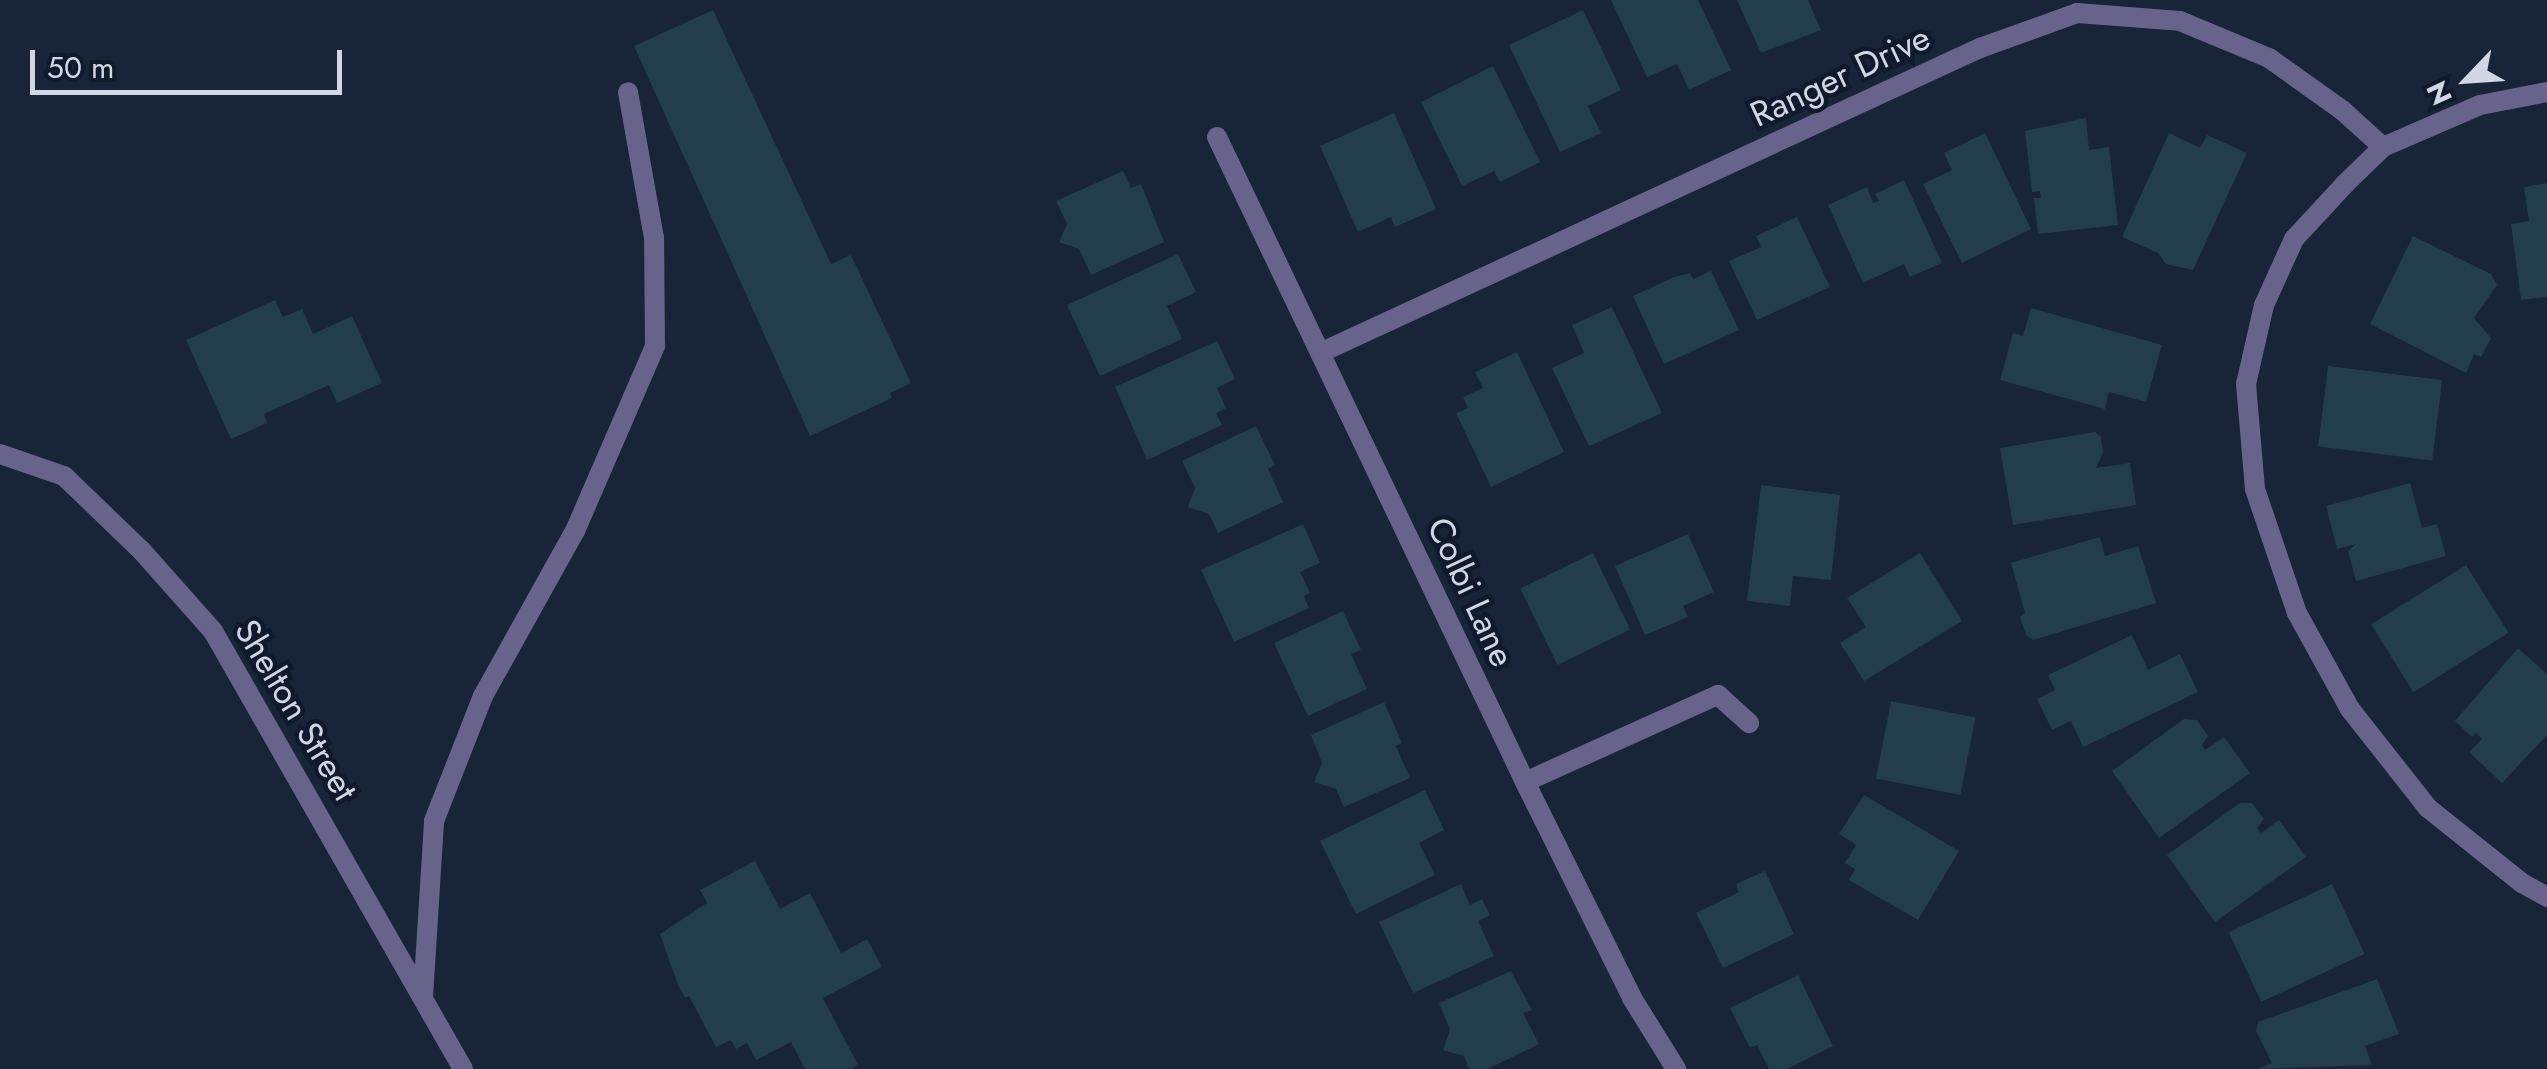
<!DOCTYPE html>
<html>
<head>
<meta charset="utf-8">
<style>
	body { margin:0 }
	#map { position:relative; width:2547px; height:1069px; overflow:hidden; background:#182438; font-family:Jost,sans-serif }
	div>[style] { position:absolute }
	.building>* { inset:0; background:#223d4b; transform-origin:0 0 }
	.lane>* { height:20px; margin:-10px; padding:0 10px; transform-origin:10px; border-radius:10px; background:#68638b }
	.street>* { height:20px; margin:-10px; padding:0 10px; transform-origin:10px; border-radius:10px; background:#68638b }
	span { translate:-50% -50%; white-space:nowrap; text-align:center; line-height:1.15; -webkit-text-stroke:9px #0f1a2d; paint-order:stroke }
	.street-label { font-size:35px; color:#cfd7e5 }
	.north { position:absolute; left:2417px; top:30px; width:100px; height:100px; -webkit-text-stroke:8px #0f1a2d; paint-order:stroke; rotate:245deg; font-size:28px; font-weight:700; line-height:40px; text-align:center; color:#cfd7e5 }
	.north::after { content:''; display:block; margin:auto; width:35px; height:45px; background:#cfd7e5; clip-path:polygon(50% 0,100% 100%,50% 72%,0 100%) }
	.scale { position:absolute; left:30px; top:50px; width:312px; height:45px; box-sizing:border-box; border:5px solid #cfd7e5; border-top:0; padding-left:12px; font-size:30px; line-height:35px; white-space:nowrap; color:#cfd7e5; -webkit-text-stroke:8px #0f1a2d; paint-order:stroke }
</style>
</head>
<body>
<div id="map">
	<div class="building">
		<i style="clip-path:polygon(1611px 0,1698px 0,1731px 70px,1689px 90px,1677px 64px,1647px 77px)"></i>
		<i style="clip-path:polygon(1737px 0,1808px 0,1821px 30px,1761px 53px)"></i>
		<i style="clip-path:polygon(713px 10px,831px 264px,851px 255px,911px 383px,890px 393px,892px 398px,810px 436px,634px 46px)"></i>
		<i style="clip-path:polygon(1583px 10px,1621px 90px,1588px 106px,1601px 133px,1560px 152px,1509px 45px)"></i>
		<i style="clip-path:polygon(1493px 66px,1540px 162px,1500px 182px,1494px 171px,1462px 186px,1421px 102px)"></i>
		<i style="clip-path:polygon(1394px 113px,1436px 209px,1395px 227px,1391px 217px,1358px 232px,1320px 146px)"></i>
		<i style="clip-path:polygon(2086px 118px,2089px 150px,2109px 147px,2118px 225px,2038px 234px,2034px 198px,2041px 198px,2040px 191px,2032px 192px,2025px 131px)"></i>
		<i style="clip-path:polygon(1985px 133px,2031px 229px,1962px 263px,1923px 184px,1952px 170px,1944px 153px)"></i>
		<i style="clip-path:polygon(2169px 133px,2200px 148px,2207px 135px,2247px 153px,2193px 270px,2166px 264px,2158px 253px,2122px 237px)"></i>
		<i style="clip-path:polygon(1123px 171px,1131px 188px,1141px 184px,1164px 242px,1091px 275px,1079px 249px,1059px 242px,1067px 224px,1056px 201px)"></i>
		<i style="clip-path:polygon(1904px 180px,1942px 263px,1910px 277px,1904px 264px,1863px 283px,1828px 205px,1867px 187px,1873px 203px,1879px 201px,1875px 194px)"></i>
		<i style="clip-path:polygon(2547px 183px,2547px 297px,2521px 300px,2511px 224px,2529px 221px,2524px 187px)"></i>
		<i style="clip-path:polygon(1797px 217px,1830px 287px,1757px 320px,1729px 261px,1761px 247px,1756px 236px)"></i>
		<i style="clip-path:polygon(2413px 236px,2491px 274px,2497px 285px,2474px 318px,2491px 338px,2481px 357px,2474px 354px,2466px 373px,2370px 324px)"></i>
		<i style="clip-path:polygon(1178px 254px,1196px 292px,1167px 306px,1182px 339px,1100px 376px,1067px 305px)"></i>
		<i style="clip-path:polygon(1711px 271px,1739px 330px,1664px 364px,1633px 296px,1674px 277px,1690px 273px,1693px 279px)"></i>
		<i style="clip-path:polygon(275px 300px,283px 317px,302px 309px,313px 334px,352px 316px,382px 383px,337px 403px,329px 385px,264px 414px,267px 423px,231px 439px,186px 340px)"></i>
		<i style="clip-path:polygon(1612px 307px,1662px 413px,1589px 446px,1552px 368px,1584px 353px,1572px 325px)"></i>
		<i style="clip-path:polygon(2031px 308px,2162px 345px,2146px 402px,2109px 392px,2105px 409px,2000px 380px,2013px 333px,2023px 336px)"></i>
		<i style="clip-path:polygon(1217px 341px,1235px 379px,1217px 388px,1226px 408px,1216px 413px,1222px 425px,1147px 460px,1115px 387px)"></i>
		<i style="clip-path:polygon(1517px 352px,1564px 452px,1491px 487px,1456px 413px,1468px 408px,1463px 397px,1483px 388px,1475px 372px)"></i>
		<i style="left:2328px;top:366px;width:115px;height:81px;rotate:7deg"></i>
		<i style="clip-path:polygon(1256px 426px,1275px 465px,1268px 469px,1283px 502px,1218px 533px,1209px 514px,1188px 507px,1195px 488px,1182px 461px)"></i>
		<i style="clip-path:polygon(2095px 432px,2101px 437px,2103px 453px,2096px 468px,2130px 463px,2136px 505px,2013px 525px,2000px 448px)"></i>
		<i style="clip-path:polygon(2410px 483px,2422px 528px,2437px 524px,2446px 556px,2356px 581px,2348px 551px,2356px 544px,2337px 549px,2326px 506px)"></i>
		<i style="clip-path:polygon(1761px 485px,1840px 495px,1831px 580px,1793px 576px,1790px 606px,1747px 601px)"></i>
		<i style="clip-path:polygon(1303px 524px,1320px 563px,1300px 572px,1310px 593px,1304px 596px,1309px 608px,1234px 642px,1201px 570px)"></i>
		<i style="clip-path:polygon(1688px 534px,1714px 592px,1683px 606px,1688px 617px,1645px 635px,1615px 566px)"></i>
		<i style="clip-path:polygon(2100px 537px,2105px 556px,2138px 546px,2156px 603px,2033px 640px,2026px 635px,2020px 617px,2025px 613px,2011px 563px)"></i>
		<i style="left:1593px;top:553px;width:85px;height:81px;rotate:64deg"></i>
		<i style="clip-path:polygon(1920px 553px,1962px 621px,1864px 681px,1840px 643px,1866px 627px,1847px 598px)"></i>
		<i style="left:2466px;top:565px;width:80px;height:112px;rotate:58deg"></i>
		<i style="clip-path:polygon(1343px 611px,1361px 650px,1351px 654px,1367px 689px,1308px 716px,1274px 643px)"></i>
		<i style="clip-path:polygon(2132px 635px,2148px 670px,2180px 654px,2198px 692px,2083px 747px,2071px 721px,2052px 730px,2037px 699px,2055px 690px,2048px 675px)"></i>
		<i style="clip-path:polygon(2518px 648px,2547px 674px,2547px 735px,2502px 783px,2469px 752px,2482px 739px,2476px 733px,2472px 737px,2455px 721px)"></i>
		<i style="left:1891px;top:701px;width:86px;height:79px;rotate:11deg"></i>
		<i style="clip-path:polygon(1384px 702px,1402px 743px,1396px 746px,1410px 778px,1344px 807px,1336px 789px,1314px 782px,1322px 763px,1311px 735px)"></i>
		<i style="clip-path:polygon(2184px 719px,2197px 720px,2208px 736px,2202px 745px,2205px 750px,2224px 737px,2250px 773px,2159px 838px,2112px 771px)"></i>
		<i style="clip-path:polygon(1425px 790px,1444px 830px,1419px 843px,1435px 875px,1356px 914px,1320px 841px)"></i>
		<i style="clip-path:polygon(1864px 795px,1959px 851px,1918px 920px,1849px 880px,1855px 869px,1845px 863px,1856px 845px,1839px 834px)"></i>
		<i style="clip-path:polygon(2240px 803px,2252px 803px,2264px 819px,2257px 828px,2261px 833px,2279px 820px,2306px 857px,2215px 922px,2167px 855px)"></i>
		<i style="clip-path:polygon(755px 861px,780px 909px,810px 893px,841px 953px,867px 939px,882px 967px,823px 998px,858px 1065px,850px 1069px,805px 1069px,791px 1042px,756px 1060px,747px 1043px,736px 1049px,731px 1040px,716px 1047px,689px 996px,685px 998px,678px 985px,660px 934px,707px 903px,700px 890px)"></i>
		<i style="clip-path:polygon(1765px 871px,1794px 934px,1723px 968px,1696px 913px,1739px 892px,1736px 884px)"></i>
		<i style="clip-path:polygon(1461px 884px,1470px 905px,1482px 899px,1490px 915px,1478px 921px,1494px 956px,1413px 993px,1379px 922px)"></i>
		<i style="left:2332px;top:884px;width:77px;height:114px;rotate:65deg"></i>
		<i style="clip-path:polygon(1511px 971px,1532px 1010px,1523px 1013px,1539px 1044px,1488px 1069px,1469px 1069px,1464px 1056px,1443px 1050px,1450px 1030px,1439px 1003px)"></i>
		<i style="clip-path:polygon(1798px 975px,1833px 1046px,1787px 1069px,1769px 1069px,1757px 1045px,1750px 1048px,1730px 1008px)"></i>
		<i style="clip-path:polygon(2377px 979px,2399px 1034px,2365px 1046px,2372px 1065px,2257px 1069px,2272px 1063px,2256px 1031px,2258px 1022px)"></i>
	</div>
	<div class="lane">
		<i style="left:423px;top:997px;width:176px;rotate:-86.4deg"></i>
		<i style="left:434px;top:821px;width:134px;rotate:-68.6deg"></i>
		<i style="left:483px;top:696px;width:189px;rotate:-60.9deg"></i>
		<i style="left:575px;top:531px;width:202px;rotate:-66.6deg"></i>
		<i style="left:655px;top:346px;width:108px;rotate:-90.5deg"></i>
		<i style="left:654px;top:238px;width:148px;rotate:-100.1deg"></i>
	</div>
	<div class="street">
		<i style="left:2547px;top:92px;width:68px;rotate:169deg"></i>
		<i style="left:2480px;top:105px;width:106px;rotate:156.6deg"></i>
		<i style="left:2383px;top:147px;width:53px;rotate:135.8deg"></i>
		<i style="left:2345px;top:184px;width:75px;rotate:132.8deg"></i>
		<i style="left:2294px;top:239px;width:72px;rotate:114.4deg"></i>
		<i style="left:2264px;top:305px;width:81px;rotate:102.8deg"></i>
		<i style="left:2246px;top:384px;width:105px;rotate:85.1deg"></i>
		<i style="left:2255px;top:489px;width:131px;rotate:71.3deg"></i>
		<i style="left:2297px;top:613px;width:110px;rotate:61.1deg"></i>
		<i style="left:2350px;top:709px;width:126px;rotate:51.8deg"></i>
		<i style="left:2428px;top:808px;width:120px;rotate:38.6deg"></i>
		<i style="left:2522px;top:883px;width:29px;rotate:29deg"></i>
		<i style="left:1217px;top:137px;width:715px;rotate:64.47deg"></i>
		<i style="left:1525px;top:782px;width:241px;rotate:63.6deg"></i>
		<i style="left:1632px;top:998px;width:84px;rotate:58.2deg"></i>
		<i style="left:1322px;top:352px;width:725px;rotate:-24.8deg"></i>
		<i style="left:1980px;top:48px;width:103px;rotate:-19.8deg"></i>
		<i style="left:2077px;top:13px;width:103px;rotate:4.4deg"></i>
		<i style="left:2180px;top:21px;width:96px;rotate:22.6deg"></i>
		<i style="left:2269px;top:58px;width:90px;rotate:35.5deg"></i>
		<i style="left:2342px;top:110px;width:55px;rotate:42.1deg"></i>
		<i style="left:0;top:454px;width:68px;rotate:19deg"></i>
		<i style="left:64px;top:476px;width:107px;rotate:43.9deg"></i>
		<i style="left:141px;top:550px;width:108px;rotate:48.4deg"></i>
		<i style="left:213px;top:631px;width:504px;rotate:60.28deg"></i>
		<i style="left:1525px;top:782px;width:212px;rotate:-24.3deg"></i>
		<i style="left:1718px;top:695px;width:42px;rotate:42.1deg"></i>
	</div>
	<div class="street-label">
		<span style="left:1840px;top:76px;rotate:-25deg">Ranger Drive</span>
		<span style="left:1471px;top:592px;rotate:65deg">Colbi Lane</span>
		<span style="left:296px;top:710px;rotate:59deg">Shelton Street</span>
	</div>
	<div class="north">N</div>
	<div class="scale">50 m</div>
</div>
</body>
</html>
